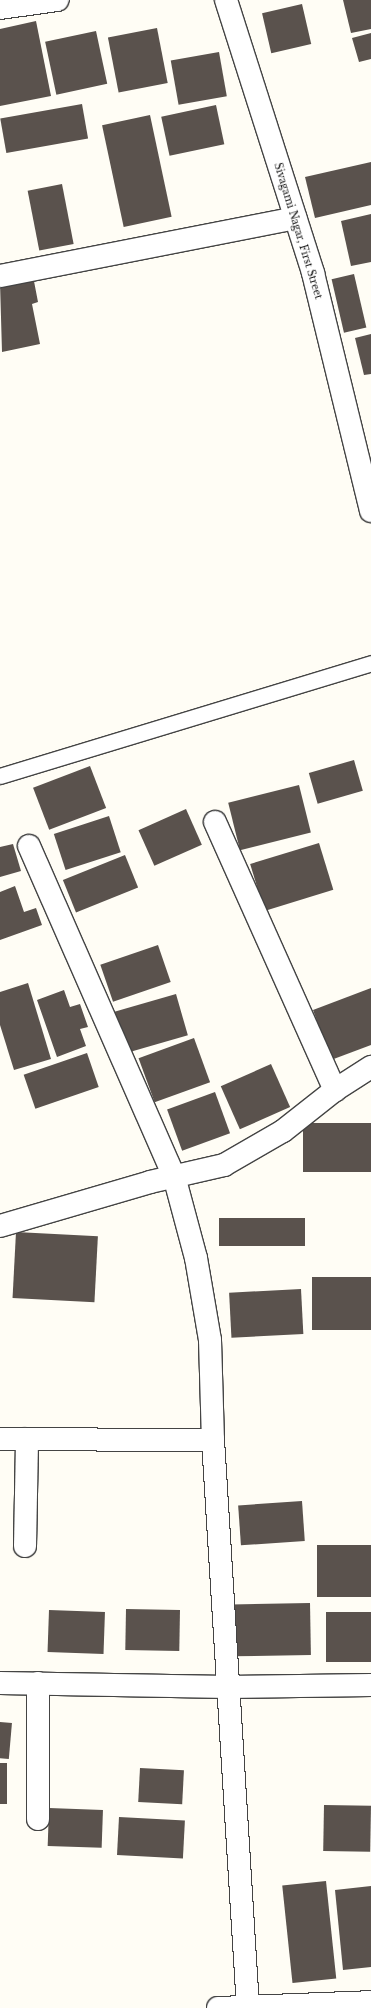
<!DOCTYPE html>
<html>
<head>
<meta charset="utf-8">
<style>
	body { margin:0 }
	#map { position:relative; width:371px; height:2008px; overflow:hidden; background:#fffdf5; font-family:"Libre Baskerville",serif }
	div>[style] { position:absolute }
	.building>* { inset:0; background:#5a524d; transform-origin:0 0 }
	.roads { filter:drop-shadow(1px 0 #444) drop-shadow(-1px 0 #444) drop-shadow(0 1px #444) drop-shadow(0 -1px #444) }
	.lane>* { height:15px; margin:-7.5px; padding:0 7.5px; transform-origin:7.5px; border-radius:7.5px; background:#fff }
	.street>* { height:22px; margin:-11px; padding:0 11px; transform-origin:11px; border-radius:11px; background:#fff }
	span { translate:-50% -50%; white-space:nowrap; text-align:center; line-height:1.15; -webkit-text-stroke:4px #fff; paint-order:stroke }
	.street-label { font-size:10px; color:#111 }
</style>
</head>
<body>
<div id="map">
	<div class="building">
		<i style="clip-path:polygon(343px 0,371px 0,371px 29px,351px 33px)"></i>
		<i style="left:302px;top:4px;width:41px;height:41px;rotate:77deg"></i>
		<i style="clip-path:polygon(36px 21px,51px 96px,0 106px,0 29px)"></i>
		<i style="left:157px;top:28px;width:56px;height:50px;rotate:79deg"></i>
		<i style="left:96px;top:31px;width:54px;height:52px;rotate:78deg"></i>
		<i style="clip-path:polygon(371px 33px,371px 59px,359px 62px,352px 38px)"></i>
		<i style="left:219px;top:52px;width:45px;height:49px;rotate:80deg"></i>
		<i style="left:82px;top:104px;width:35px;height:83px;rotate:80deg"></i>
		<i style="left:216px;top:105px;width:40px;height:56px;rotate:78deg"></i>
		<i style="left:150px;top:115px;width:104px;height:49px;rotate:78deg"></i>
		<i style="clip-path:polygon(371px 162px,371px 205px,315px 218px,305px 177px)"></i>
		<i style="left:62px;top:184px;width:61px;height:35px;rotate:79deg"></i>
		<i style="clip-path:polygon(371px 214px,371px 262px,351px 266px,341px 221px)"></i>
		<i style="left:354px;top:274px;width:55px;height:23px;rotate:77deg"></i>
		<i style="clip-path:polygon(33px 276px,38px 302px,32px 304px,40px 344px,2px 352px,0 283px)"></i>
		<i style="clip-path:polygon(371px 334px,371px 374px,364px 375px,355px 338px)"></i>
		<i style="left:354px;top:760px;width:32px;height:47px;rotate:74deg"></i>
		<i style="left:90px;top:766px;width:45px;height:61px;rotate:69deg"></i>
		<i style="left:299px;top:785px;width:49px;height:73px;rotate:76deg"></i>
		<i style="left:186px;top:809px;width:39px;height:52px;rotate:66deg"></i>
		<i style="left:109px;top:816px;width:38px;height:58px;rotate:72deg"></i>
		<i style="left:319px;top:843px;width:49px;height:72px;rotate:73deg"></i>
		<i style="clip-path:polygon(13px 844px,21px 871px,0 877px,0 847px)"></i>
		<i style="left:125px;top:855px;width:35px;height:67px;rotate:68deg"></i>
		<i style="clip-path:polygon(15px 886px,24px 912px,36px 908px,42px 925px,0 940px,0 892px)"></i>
		<i style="left:158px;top:945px;width:39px;height:61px;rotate:71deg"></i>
		<i style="clip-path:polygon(28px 983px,51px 1059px,14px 1070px,0 1025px,0 992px)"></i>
		<i style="clip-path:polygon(371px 988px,371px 1045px,331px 1060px,313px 1010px)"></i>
		<i style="clip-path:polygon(64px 990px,70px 1007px,80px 1004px,88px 1027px,80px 1029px,86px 1046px,57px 1057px,37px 1000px)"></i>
		<i style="left:176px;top:994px;width:43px;height:64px;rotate:74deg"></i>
		<i style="left:194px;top:1038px;width:47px;height:59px;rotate:70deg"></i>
		<i style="left:87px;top:1053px;width:36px;height:67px;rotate:71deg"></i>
		<i style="left:271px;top:1064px;width:47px;height:55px;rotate:66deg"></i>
		<i style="left:215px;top:1092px;width:44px;height:51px;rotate:70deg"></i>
		<i style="left:371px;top:1123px;width:49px;height:68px;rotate:90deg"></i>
		<i style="left:305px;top:1218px;width:28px;height:86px;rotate:90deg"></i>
		<i style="left:16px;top:1232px;width:82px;height:66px;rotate:3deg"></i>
		<i style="left:371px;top:1277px;width:53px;height:59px;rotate:90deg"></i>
		<i style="left:301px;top:1289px;width:45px;height:72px;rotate:87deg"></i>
		<i style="left:302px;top:1501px;width:40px;height:64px;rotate:86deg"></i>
		<i style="left:371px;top:1545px;width:52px;height:54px;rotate:90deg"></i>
		<i style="left:310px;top:1603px;width:52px;height:79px;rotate:89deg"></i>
		<i style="left:126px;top:1609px;width:54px;height:41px;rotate:1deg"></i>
		<i style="left:49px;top:1610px;width:56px;height:42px;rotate:2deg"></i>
		<i style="left:371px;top:1612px;width:50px;height:45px;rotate:90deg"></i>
		<i style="left:0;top:1722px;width:12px;height:36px;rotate:5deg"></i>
		<i style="left:0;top:1763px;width:7px;height:41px"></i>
		<i style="left:140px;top:1768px;width:44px;height:34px;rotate:3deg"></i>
		<i style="left:324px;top:1805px;width:47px;height:46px;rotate:1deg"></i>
		<i style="left:49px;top:1808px;width:54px;height:38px;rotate:2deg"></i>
		<i style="left:119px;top:1817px;width:66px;height:38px;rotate:3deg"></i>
		<i style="left:326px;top:1881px;width:98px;height:44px;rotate:84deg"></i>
		<i style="clip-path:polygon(371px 1886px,371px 1967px,343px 1970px,335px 1890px)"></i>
	</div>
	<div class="roads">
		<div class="lane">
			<i style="left:0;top:776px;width:388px;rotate:-16.9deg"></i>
		</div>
		<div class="street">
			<i style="left:226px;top:0;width:287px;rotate:72.3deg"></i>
			<i style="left:313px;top:273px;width:245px;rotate:76.3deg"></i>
			<i style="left:0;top:8px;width:58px;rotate:-8deg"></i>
			<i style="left:0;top:276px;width:301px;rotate:-11.1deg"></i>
			<i style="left:215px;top:822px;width:294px;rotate:65.9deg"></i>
			<i style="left:29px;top:846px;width:360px;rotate:66.3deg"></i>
			<i style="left:174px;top:1176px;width:85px;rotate:75deg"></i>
			<i style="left:196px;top:1258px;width:83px;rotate:80.3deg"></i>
			<i style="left:210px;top:1340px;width:100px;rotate:88.3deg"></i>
			<i style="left:0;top:1226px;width:156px;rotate:-16.3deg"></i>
			<i style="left:150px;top:1182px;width:76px;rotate:-12.9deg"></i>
			<i style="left:224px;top:1165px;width:68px;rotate:-30deg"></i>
			<i style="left:283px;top:1131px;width:66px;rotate:-38.3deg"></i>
			<i style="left:335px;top:1090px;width:43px;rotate:-32.6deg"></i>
			<i style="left:0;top:1439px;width:213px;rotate:0.3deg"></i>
			<i style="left:213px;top:1440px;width:568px;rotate:86.47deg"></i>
			<i style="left:25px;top:1546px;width:107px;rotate:-88.9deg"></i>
			<i style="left:0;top:1683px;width:228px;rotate:1deg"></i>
			<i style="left:228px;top:1687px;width:143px;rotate:-0.8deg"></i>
			<i style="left:38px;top:1819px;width:136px;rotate:-90deg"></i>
			<i style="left:218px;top:2008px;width:153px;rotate:-2.2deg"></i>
		</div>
	</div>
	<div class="street-label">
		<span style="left:298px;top:231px;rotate:73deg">Sivagami Nagar, First Street</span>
	</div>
</div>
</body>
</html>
